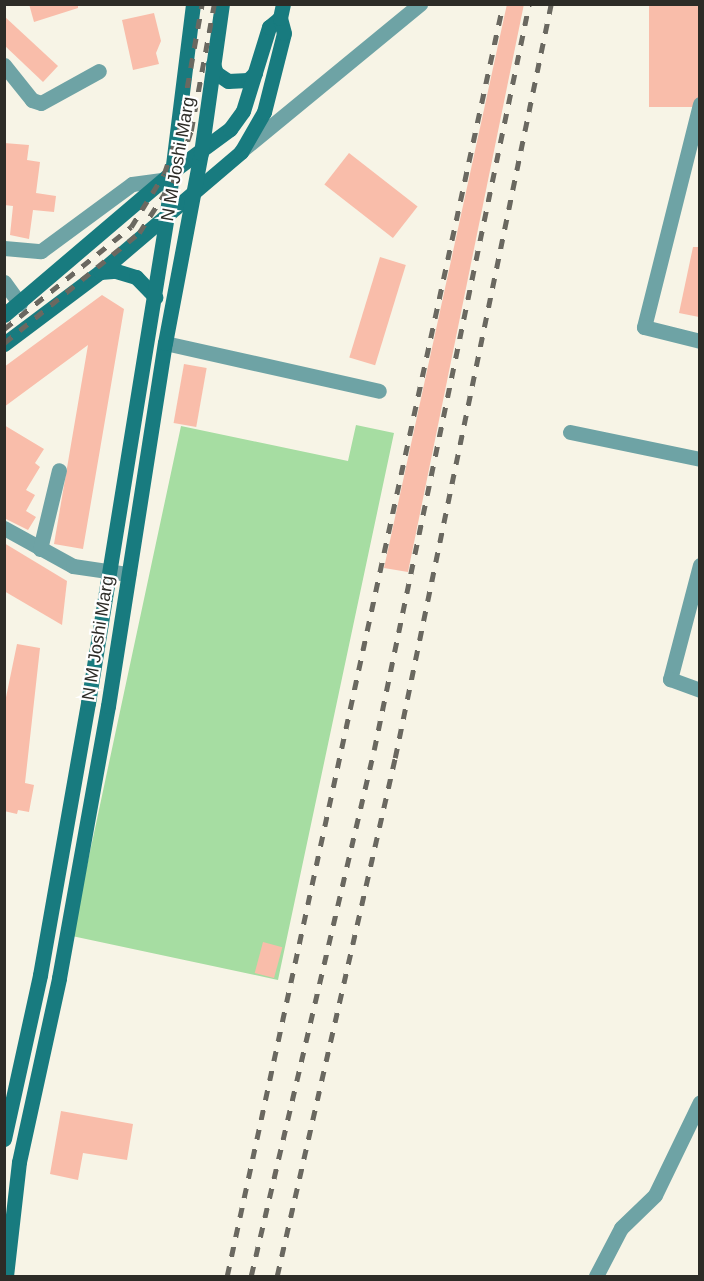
<!DOCTYPE html>
<html>
<head>
<meta charset="utf-8">
<style>
	body { margin:0 }
	#map { position:relative; width:704px; height:1281px; overflow:hidden; background:#f7f4e6; font-family:Arial,sans-serif }
	div>[style] { position:absolute }
	.green>* { inset:0; background:#a6dda2 }
	.building>* { inset:0; background:#f9bdaa; transform-origin:0 0 }
	.minor>* { height:15px; margin:-7.5px; padding:0 7.5px; transform-origin:7.5px; border-radius:7.5px; background:#6ea3a5 }
	.secondary>* { height:15px; margin:-7.5px; padding:0 7.5px; transform-origin:7.5px; border-radius:7.5px; background:#187b7f }
	.rail>* { height:4.5px; margin-top:-2.25px; transform-origin:0; background:repeating-linear-gradient(90deg,#6a6860 0 10px,transparent 0 20px) }
	span { translate:-50% -50%; white-space:nowrap; text-align:center; line-height:1.15; -webkit-text-stroke:4.5px #fff; paint-order:stroke }
	.street-label { font-size:18px; color:#2d2c27 }
	.frame { position:absolute; inset:0; border:6px solid #2d2c27; pointer-events:none }
</style>
</head>
<body>
<div id="map">
	<div class="green">
		<i style="clip-path:polygon(356px 425px,394px 433px,278px 980px,72px 936px,181px 426px,348px 461px)"></i>
	</div>
	<div class="building">
		<i style="clip-path:polygon(29px 4px,78px 4px,78px 8px,34px 22px)"></i>
		<i style="clip-path:polygon(507px 4px,524px 4px,408px 572px,384px 568px)"></i>
		<i style="left:649px;top:4px;width:49px;height:103px"></i>
		<i style="clip-path:polygon(154px 13px,161px 41px,156px 53px,159px 64px,133px 70px,122px 20px)"></i>
		<i style="clip-path:polygon(4px 16px,58px 66px,43px 82px,4px 45px)"></i>
		<i style="clip-path:polygon(4px 143px,29px 145px,27px 160px,40px 162px,36px 193px,56px 196px,54px 212px,33px 210px,29px 239px,10px 235px,13px 206px,4px 205px)"></i>
		<i style="left:349px;top:153px;width:87px;height:40px;rotate:38deg"></i>
		<i style="clip-path:polygon(693px 247px,699px 247px,699px 317px,679px 313px)"></i>
		<i style="left:380px;top:257px;width:27px;height:105px;rotate:17deg"></i>
		<i style="clip-path:polygon(102px 295px,124px 309px,83px 549px,54px 544px,88px 345px,4px 407px,4px 367px)"></i>
		<i style="left:184px;top:364px;width:23px;height:60px;rotate:10deg"></i>
		<i style="clip-path:polygon(4px 425px,44px 449px,35px 463px,40px 467px,26px 490px,35px 495px,26px 511px,36px 517px,28px 530px,4px 518px)"></i>
		<i style="clip-path:polygon(4px 543px,67px 581px,62px 625px,4px 591px)"></i>
		<i style="clip-path:polygon(17px 644px,40px 648px,25px 783px,34px 785px,29px 812px,18px 810px,17px 814px,4px 811px,4px 707px)"></i>
		<i style="left:263px;top:942px;width:20px;height:32px;rotate:15deg"></i>
		<i style="clip-path:polygon(61px 1111px,133px 1124px,127px 1160px,83px 1153px,78px 1180px,50px 1174px)"></i>
	</div>
	<div class="minor">
		<i style="left:4px;top:65px;width:45px;rotate:51.3deg"></i>
		<i style="left:32px;top:100px;width:9px;rotate:18deg"></i>
		<i style="left:41px;top:103px;width:66px;rotate:-28.9deg"></i>
		<i style="left:700px;top:104px;width:230px;rotate:104.1deg"></i>
		<i style="left:644px;top:327px;width:58px;rotate:14deg"></i>
		<i style="left:241px;top:151px;width:232px;rotate:-39.4deg"></i>
		<i style="left:4px;top:248px;width:37px;rotate:5deg"></i>
		<i style="left:41px;top:251px;width:113px;rotate:-36.4deg"></i>
		<i style="left:132px;top:184px;width:30px;rotate:-8deg"></i>
		<i style="left:4px;top:282px;width:27px;rotate:54deg"></i>
		<i style="left:165px;top:343px;width:219px;rotate:12.6deg"></i>
		<i style="left:570px;top:432px;width:133px;rotate:11.7deg"></i>
		<i style="left:4px;top:528px;width:79px;rotate:28.8deg"></i>
		<i style="left:73px;top:566px;width:56px;rotate:8.3deg"></i>
		<i style="left:40px;top:549px;width:81px;rotate:-76.5deg"></i>
		<i style="left:700px;top:565px;width:118px;rotate:104.7deg"></i>
		<i style="left:670px;top:679px;width:32px;rotate:20deg"></i>
		<i style="left:596px;top:1276px;width:54px;rotate:-62.5deg"></i>
		<i style="left:621px;top:1228px;width:47px;rotate:-44.1deg"></i>
		<i style="left:655px;top:1195px;width:103px;rotate:-64.2deg"></i>
	</div>
	<div class="secondary">
		<i style="left:213px;top:64px;width:9px;rotate:72deg"></i>
		<i style="left:216px;top:73px;width:14px;rotate:34deg"></i>
		<i style="left:228px;top:81px;width:20px;rotate:-3deg"></i>
		<i style="left:248px;top:80px;width:10px;rotate:-45deg"></i>
		<i style="left:100px;top:272px;width:16px;rotate:-4deg"></i>
		<i style="left:116px;top:271px;width:21px;rotate:17deg"></i>
		<i style="left:136px;top:277px;width:28px;rotate:46deg"></i>
		<i style="left:4px;top:315px;width:222px;rotate:-40.4deg"></i>
		<i style="left:173px;top:171px;width:71px;rotate:-36.4deg"></i>
		<i style="left:230px;top:129px;width:22px;rotate:-54deg"></i>
		<i style="left:243px;top:111px;width:88px;rotate:-72.8deg"></i>
		<i style="left:269px;top:27px;width:14px;rotate:-39deg"></i>
		<i style="left:4px;top:344px;width:120px;rotate:-36.9deg"></i>
		<i style="left:100px;top:272px;width:185px;rotate:-40.4deg"></i>
		<i style="left:241px;top:152px;width:46px;rotate:-60.1deg"></i>
		<i style="left:264px;top:112px;width:81px;rotate:-75.8deg"></i>
		<i style="left:284px;top:33px;width:16px;rotate:-105deg"></i>
		<i style="left:280px;top:18px;width:14px;rotate:-78deg"></i>
		<i style="left:4px;top:1139px;width:168px;rotate:-77.6deg"></i>
		<i style="left:40px;top:975px;width:276px;rotate:-80deg"></i>
		<i style="left:88px;top:703px;width:496px;rotate:-80.8deg"></i>
		<i style="left:167px;top:213px;width:211px;rotate:-82.9deg"></i>
		<i style="left:6px;top:1276px;width:115px;rotate:-83.5deg"></i>
		<i style="left:19px;top:1162px;width:188px;rotate:-77.7deg"></i>
		<i style="left:59px;top:978px;width:276px;rotate:-79.8deg"></i>
		<i style="left:108px;top:706px;width:367px;rotate:-81.1deg"></i>
		<i style="left:165px;top:343px;width:193px;rotate:-79.3deg"></i>
		<i style="left:201px;top:153px;width:150px;rotate:-82deg"></i>
	</div>
	<div class="rail">
		<i style="left:4px;top:329px;width:163px;rotate:-38.8deg"></i>
		<i style="left:131px;top:227px;width:62px;rotate:-58.1deg"></i>
		<i style="left:164px;top:174px;width:50px;rotate:-71.2deg"></i>
		<i style="left:180px;top:127px;width:125px;rotate:-79.9deg"></i>
		<i style="left:4px;top:343px;width:174px;rotate:-39.2deg"></i>
		<i style="left:139px;top:233px;width:64px;rotate:-57.1deg"></i>
		<i style="left:174px;top:179px;width:51px;rotate:-70.5deg"></i>
		<i style="left:191px;top:131px;width:129px;rotate:-79.7deg"></i>
		<i style="left:227px;top:1276px;width:1302px;rotate:-77.76deg"></i>
		<i style="left:251px;top:1276px;width:540px;rotate:-76.84deg"></i>
		<i style="left:374px;top:750px;width:762px;rotate:-78.26deg"></i>
		<i style="left:277px;top:1276px;width:531px;rotate:-77.17deg"></i>
		<i style="left:395px;top:758px;width:770px;rotate:-78.31deg"></i>
	</div>
	<div class="street-label">
		<span style="left:178px;top:159px;rotate:-80deg">N M Joshi Marg</span>
		<span style="left:98px;top:638px;rotate:-81deg">N M Joshi Marg</span>
	</div>
	<div class="frame"></div>
</div>
</body>
</html>
